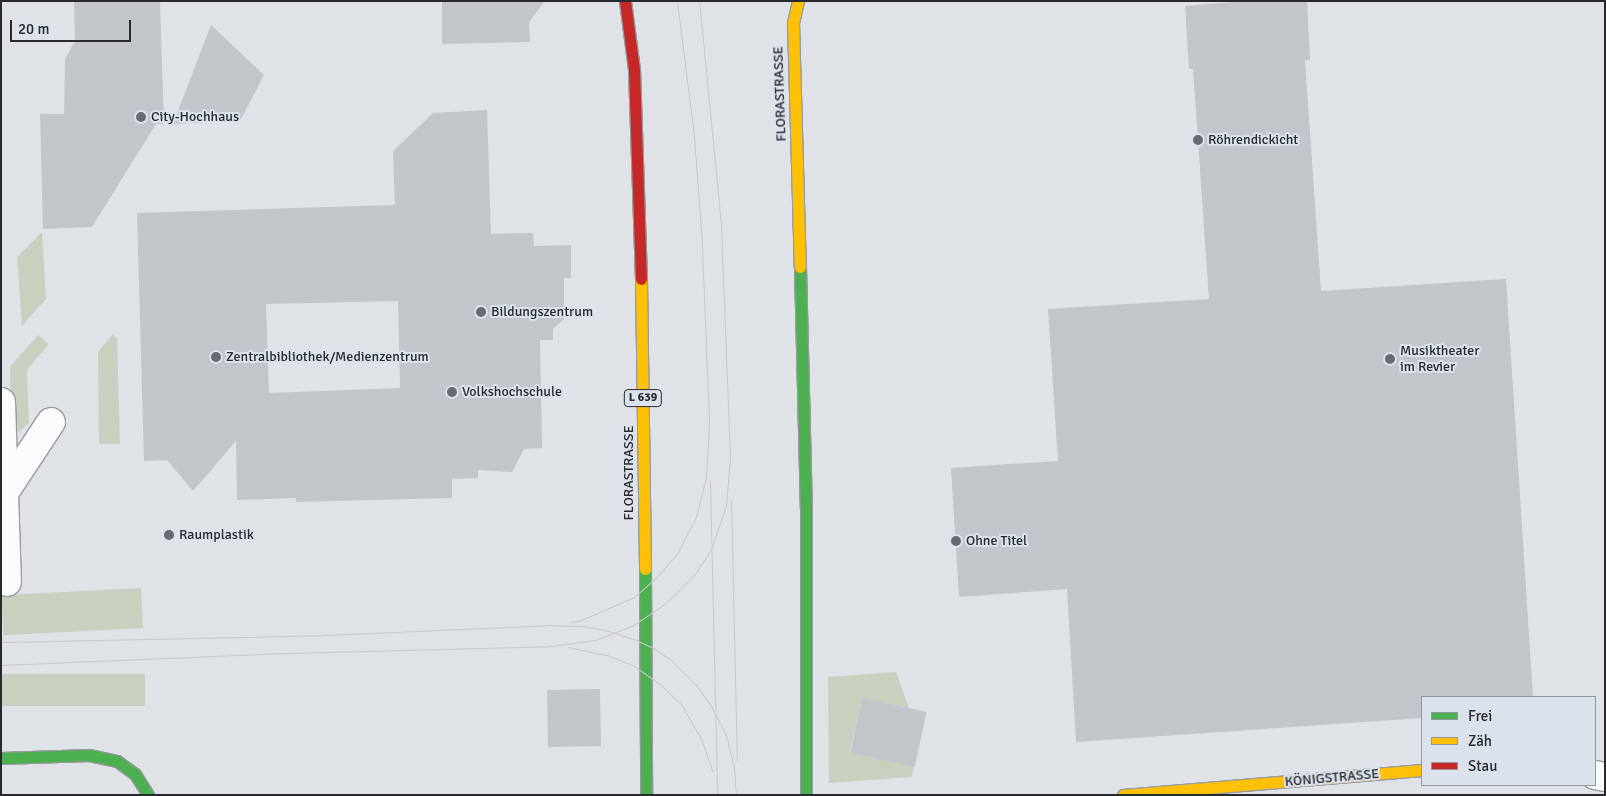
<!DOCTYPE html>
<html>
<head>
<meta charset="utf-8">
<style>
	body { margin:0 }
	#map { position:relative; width:1606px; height:796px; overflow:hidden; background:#dfe3e8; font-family:Signika,sans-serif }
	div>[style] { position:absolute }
	.green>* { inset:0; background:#c8d0bf; transform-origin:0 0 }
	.building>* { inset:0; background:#c2c5c9; transform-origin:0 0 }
	.roads { filter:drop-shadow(1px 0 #979a9e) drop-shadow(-1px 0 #979a9e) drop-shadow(0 1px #979a9e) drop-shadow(0 -1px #979a9e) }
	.street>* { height:28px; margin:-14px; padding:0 14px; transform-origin:14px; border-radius:14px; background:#fafbfc }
	.fast>* { height:11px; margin:-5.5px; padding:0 5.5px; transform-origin:5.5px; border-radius:5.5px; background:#4caf50 }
	.slow>* { height:11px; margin:-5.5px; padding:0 5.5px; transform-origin:5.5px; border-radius:5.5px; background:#ffc107 }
	.jam>* { height:11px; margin:-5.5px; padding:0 5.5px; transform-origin:5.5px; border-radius:5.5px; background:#c62828 }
	.tram>* { height:1px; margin:-0.5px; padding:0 0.5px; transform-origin:0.5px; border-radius:0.5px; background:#c7c9ca }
	.dots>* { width:14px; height:14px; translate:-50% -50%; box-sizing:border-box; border:2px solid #dbe2ec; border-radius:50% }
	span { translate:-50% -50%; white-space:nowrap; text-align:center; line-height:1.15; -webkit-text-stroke:4px #dbe2ec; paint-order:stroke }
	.shield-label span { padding:1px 4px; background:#dbe2ec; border:1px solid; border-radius:4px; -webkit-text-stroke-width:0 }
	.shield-label { font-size:12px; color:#27292d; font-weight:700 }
	.street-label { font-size:14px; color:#27292d }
	.poi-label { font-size:14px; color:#27292d }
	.left { translate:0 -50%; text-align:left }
	.frame { position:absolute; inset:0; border:2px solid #27292d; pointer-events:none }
	.legend { position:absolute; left:1421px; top:696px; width:175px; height:90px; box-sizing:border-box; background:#dbe2ec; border:1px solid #9398a0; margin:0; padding:6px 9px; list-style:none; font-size:15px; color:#27292d }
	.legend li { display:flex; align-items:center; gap:10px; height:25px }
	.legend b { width:25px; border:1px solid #9398a0 }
	.scale { position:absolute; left:10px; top:20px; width:121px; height:22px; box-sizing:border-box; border:2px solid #27292d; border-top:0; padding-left:6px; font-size:15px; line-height:18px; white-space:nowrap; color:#27292d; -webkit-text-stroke:4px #dbe2ec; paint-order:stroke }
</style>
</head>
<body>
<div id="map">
	<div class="green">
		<i style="clip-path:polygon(42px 232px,46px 299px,22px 326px,17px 257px)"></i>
		<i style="clip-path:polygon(113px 334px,117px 338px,120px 444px,99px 444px,98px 352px)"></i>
		<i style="clip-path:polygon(38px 335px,49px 344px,27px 370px,29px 423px,12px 438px,10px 367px)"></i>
		<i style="left:141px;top:588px;width:40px;height:140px;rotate:87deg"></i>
		<i style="clip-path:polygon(896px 672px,909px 708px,862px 698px,850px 752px,914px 766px,912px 777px,829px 783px,828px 677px)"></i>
		<i style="left:145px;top:674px;width:32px;height:144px;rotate:90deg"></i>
	</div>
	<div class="building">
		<i style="clip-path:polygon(74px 1px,160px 1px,164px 124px,156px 124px,92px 227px,43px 229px,40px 114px,64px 114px,65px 59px,75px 41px)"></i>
		<i style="clip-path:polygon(442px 1px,545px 1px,529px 22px,530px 42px,442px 44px)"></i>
		<i style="clip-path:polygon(1246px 1px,1307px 1px,1310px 60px,1305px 60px,1321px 291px,1506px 279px,1533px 697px,1422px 697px,1422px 718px,1076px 742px,1067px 589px,959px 597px,951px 468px,1058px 461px,1048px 309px,1209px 299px,1193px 69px,1189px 69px,1185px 6px)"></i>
		<i style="clip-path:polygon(211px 25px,264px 75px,240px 121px,173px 124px)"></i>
		<i style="clip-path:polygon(evenodd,487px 110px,491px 234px,533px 233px,534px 246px,571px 245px,571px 278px,564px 278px,564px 319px,553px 329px,553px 340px,540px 340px,542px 448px,524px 449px,512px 472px,478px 470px,478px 478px,452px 479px,452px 498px,296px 502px,296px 498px,237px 500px,236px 441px,193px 491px,167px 460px,144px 461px,137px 213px,395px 205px,393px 151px,433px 113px,487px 110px,398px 301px,400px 388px,269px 393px,266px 304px,398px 301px)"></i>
		<i style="left:600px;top:689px;width:57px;height:53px;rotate:89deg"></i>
		<i style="left:862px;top:698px;width:66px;height:56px;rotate:12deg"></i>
	</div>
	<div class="roads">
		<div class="street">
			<i style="left:1px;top:402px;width:180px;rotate:88.1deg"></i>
			<i style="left:4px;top:493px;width:85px;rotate:-56.5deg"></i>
			<i style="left:1595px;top:775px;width:10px;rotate:11deg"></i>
		</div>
		<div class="fast">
			<i style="left:800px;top:267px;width:241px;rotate:88.6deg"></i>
			<i style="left:806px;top:508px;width:287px;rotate:90deg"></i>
			<i style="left:645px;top:569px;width:226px;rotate:89.7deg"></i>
			<i style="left:1px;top:758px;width:88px;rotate:-2deg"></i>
			<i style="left:89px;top:755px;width:29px;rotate:12deg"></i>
			<i style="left:117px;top:761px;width:22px;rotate:36deg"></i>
			<i style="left:135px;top:774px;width:25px;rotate:58deg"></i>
		</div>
		<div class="slow">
			<i style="left:798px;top:1px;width:22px;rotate:103deg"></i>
			<i style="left:793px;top:22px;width:245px;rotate:88.4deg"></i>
			<i style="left:641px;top:279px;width:290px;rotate:89.2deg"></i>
			<i style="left:1123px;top:795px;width:300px;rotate:-4.8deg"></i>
		</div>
		<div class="jam">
			<i style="left:625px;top:1px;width:69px;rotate:82.5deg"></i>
			<i style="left:634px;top:69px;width:210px;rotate:88.1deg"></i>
		</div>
	</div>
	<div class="tram">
		<i style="left:710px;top:480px;width:315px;rotate:88.7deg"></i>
		<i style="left:731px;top:500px;width:260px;rotate:88.7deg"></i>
		<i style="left:569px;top:622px;width:10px;rotate:-6deg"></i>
		<i style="left:579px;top:621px;width:60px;rotate:-23.6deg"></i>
		<i style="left:634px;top:597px;width:28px;rotate:-41deg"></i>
		<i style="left:655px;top:579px;width:33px;rotate:-49deg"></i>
		<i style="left:677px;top:554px;width:42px;rotate:-62.8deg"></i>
		<i style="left:696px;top:517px;width:41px;rotate:-76deg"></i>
		<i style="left:706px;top:477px;width:56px;rotate:-86.9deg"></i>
		<i style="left:709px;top:421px;width:178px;rotate:-92.3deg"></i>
		<i style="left:702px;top:243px;width:107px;rotate:-94.3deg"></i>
		<i style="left:694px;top:136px;width:136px;rotate:-97.2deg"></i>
		<i style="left:1px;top:642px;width:323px;rotate:-1.2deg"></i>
		<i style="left:324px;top:635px;width:225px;rotate:-2.5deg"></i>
		<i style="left:549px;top:625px;width:32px;rotate:2deg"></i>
		<i style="left:581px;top:626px;width:24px;rotate:9deg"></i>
		<i style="left:605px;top:630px;width:35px;rotate:18deg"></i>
		<i style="left:638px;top:641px;width:19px;rotate:25deg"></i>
		<i style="left:655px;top:649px;width:19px;rotate:35deg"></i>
		<i style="left:671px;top:660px;width:37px;rotate:45deg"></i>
		<i style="left:697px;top:686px;width:24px;rotate:55deg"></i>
		<i style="left:711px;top:706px;width:33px;rotate:63deg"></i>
		<i style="left:726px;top:735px;width:33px;rotate:76deg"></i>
		<i style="left:734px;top:767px;width:28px;rotate:86deg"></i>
		<i style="left:568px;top:647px;width:40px;rotate:12deg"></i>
		<i style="left:607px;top:655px;width:29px;rotate:22deg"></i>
		<i style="left:634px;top:666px;width:32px;rotate:35deg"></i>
		<i style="left:660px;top:684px;width:29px;rotate:44deg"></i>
		<i style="left:681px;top:704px;width:39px;rotate:60deg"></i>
		<i style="left:701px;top:738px;width:36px;rotate:71deg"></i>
		<i style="left:1px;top:665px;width:287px;rotate:-2.4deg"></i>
		<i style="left:288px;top:653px;width:262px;rotate:-1.5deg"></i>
		<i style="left:550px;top:646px;width:45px;rotate:-7.6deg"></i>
		<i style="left:595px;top:640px;width:40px;rotate:-21deg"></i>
		<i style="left:632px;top:626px;width:40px;rotate:-34deg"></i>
		<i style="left:665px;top:604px;width:42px;rotate:-45deg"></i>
		<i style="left:695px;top:574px;width:30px;rotate:-57deg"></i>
		<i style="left:711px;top:549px;width:46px;rotate:-70.8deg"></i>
		<i style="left:726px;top:506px;width:48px;rotate:-85.2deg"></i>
		<i style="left:730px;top:458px;width:234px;rotate:-92.2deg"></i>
		<i style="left:721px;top:224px;width:224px;rotate:-95.6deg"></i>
	</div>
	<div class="dots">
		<i style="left:141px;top:117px;background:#676a6e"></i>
		<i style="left:1198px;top:140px;background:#676a6e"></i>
		<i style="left:481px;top:312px;background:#676a6e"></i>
		<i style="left:216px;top:357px;background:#676a6e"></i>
		<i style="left:1390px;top:359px;background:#676a6e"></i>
		<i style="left:452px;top:392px;background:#676a6e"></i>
		<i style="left:169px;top:535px;background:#676a6e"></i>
		<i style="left:956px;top:541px;background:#676a6e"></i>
	</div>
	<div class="shield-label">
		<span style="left:643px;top:398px">L 639</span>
	</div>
	<div class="street-label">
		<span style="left:780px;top:94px;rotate:-92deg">FLORASTRASSE</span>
		<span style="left:629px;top:473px;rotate:-90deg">FLORASTRASSE</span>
		<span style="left:1332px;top:778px;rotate:-5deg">KÖNIGSTRASSE</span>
	</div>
	<div class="poi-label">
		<span class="left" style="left:151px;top:117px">City-Hochhaus</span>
		<span class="left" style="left:1208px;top:140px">Röhrendickicht</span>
		<span class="left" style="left:491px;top:312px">Bildungszentrum</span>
		<span class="left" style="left:1400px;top:359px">Musiktheater<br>im Revier</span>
		<span class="left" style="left:226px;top:357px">Zentralbibliothek/Medienzentrum</span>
		<span class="left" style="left:462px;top:392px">Volkshochschule</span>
		<span class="left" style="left:179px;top:535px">Raumplastik</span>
		<span class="left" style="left:966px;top:541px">Ohne Titel</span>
	</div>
	<div class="frame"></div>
	<ul class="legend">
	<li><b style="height:6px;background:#4caf50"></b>Frei</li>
	<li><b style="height:6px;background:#ffc107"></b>Zäh</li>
	<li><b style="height:6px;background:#c62828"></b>Stau</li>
	</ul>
	<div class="scale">20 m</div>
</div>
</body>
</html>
